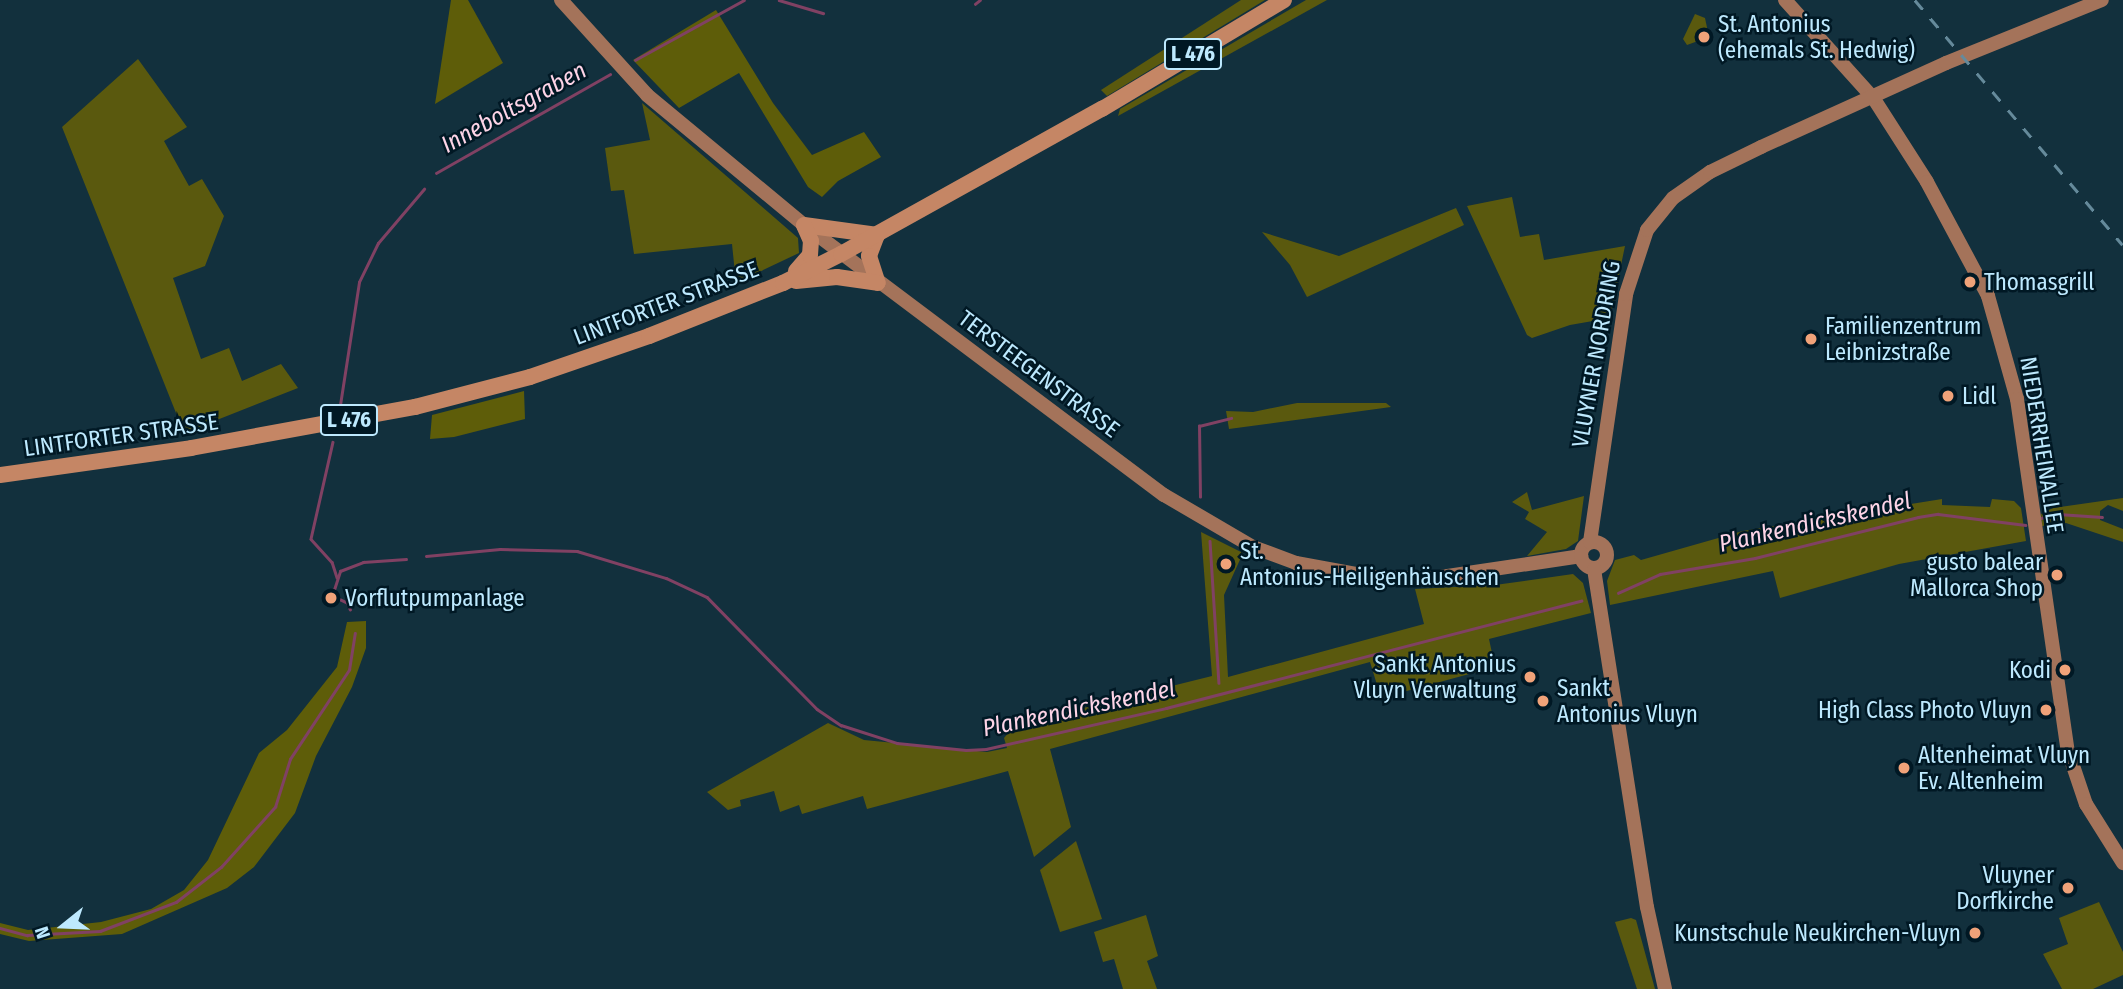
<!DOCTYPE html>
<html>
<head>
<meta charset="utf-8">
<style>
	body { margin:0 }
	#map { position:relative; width:2123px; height:989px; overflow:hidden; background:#12303d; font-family:"Fira Sans Condensed",sans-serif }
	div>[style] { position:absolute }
	.green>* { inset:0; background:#5a590e }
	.forest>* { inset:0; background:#5e5d09 }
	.stream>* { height:2.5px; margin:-1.25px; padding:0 1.25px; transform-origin:1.25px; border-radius:1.25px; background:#804163 }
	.secondary>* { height:14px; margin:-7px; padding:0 7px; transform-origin:7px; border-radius:7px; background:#a4735a }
	.secondary>.ring { margin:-7px; padding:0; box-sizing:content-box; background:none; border:14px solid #a4735a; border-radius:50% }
	.primary>* { height:16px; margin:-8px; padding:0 8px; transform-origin:8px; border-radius:8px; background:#c58665 }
	.rail>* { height:2.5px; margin-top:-1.25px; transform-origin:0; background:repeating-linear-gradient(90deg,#658a9b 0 12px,transparent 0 24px) }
	.dots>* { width:19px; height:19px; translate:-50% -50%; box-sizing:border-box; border:4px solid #001824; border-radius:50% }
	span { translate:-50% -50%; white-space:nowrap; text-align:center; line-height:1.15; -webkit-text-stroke:5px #001824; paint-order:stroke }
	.shield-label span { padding:2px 5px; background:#001824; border:2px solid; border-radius:5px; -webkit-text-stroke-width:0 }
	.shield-label { font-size:21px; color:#bde9fe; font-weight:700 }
	.poi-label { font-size:23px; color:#bde9fe }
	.left { translate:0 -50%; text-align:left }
	.right { translate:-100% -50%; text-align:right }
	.street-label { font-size:23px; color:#bde9fe }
	.water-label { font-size:24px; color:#fdd4e7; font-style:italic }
	.north { position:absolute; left:28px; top:891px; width:70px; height:70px; -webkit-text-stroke:5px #001824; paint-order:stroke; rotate:252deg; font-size:19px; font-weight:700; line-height:28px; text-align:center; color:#bde9fe }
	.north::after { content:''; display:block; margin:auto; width:24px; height:32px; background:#bde9fe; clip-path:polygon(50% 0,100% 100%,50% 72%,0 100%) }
</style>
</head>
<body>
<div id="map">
	<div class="green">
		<i style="clip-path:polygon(1241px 0,1265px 0,1107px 96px,1101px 90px)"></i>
		<i style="clip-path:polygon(1306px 0,1327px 0,1118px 116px,1120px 109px)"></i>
		<i style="clip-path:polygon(1695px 14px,1705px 18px,1709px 37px,1687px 45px,1683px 39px)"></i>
		<i style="clip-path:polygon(138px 59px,187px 127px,164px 141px,189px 186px,202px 179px,224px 216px,205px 266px,173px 278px,201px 359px,229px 348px,242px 381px,281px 364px,298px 388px,184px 433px,62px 127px)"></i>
		<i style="clip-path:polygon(642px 103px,798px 238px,799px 253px,736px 283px,732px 244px,634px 254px,624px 190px,611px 191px,605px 148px,650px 140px)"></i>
		<i style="clip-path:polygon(1512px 197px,1520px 237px,1539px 234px,1544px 260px,1625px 246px,1610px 318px,1570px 325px,1532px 338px,1527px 335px,1467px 206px)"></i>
		<i style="clip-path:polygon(1456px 208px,1464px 225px,1307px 297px,1290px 265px,1262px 232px,1339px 256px)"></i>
		<i style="clip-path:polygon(1297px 403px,1386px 403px,1391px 407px,1229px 429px,1226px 411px,1253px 412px)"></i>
		<i style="clip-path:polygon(1527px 492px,1532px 510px,1584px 496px,1578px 541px,1566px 549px,1527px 556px,1547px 532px,1525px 519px,1529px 512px,1512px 502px)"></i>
		<i style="clip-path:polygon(2123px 498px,2123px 511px,2108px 505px,2100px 511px,2100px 520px,2123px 529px,2123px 542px,2066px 523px,2042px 526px,2041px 514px,2053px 508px)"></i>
		<i style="clip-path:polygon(1942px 499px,1942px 505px,1990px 507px,1992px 499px,2014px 501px,2021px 508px,2026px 541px,1899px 564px,1780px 598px,1773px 571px,1610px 605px,1607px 581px,1615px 560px,1634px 555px,1641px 560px,1743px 531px)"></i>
		<i style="clip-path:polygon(1201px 532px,1243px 553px,1224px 595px,1228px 677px,1424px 624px,1415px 589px,1495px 585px,1573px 574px,1583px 583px,1591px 613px,1489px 639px,1495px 667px,1381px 698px,1370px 662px,1050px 749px,1071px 827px,1034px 857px,1008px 771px,867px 809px,863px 796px,802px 814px,799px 805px,780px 812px,774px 791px,740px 800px,741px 806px,728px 810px,707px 792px,828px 723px,864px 740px,987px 752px,1007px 748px,1004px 738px,1015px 725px,1212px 676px)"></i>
		<i style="clip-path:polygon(1076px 841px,1102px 919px,1060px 932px,1040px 870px)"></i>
		<i style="clip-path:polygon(2099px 902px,2123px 952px,2123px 975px,2093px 989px,2062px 989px,2043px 954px,2068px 944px,2059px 918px)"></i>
		<i style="clip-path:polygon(1146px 915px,1158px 956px,1147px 961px,1157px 989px,1123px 989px,1114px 959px,1103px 962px,1094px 932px)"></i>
		<i style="clip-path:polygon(1631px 918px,1636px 920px,1655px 989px,1637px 989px,1615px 922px)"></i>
	</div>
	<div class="forest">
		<i style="clip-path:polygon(451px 0,468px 0,503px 63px,435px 104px)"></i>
		<i style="clip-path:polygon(716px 10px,773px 103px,812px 155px,864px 132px,881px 157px,838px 181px,822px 197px,808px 187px,739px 73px,679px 108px,633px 60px)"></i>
		<i style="clip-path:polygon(524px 391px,525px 419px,454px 437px,430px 439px,432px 415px)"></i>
		<i style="clip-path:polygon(366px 621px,366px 648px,352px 687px,316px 756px,295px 813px,254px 867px,227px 888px,122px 934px,29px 941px,0 934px,0 923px,28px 930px,101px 922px,151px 909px,184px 890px,208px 860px,259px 753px,287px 730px,337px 667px,347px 622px)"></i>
	</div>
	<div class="stream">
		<i style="left:779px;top:0;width:46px;rotate:16.5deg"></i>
		<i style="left:975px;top:4px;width:6px;rotate:-39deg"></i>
		<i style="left:635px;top:60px;width:124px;rotate:-28.8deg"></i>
		<i style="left:436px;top:173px;width:200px;rotate:-29.6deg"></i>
		<i style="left:340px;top:405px;width:124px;rotate:-81.2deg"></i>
		<i style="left:359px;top:282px;width:43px;rotate:-64deg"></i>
		<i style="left:378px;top:243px;width:71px;rotate:-49.6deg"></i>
		<i style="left:333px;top:442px;width:99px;rotate:102.8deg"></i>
		<i style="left:311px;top:539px;width:31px;rotate:48deg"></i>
		<i style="left:332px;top:562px;width:16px;rotate:72deg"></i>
		<i style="left:1200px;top:497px;width:71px;rotate:-90.8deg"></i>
		<i style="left:1199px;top:426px;width:33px;rotate:-14deg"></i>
		<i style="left:2041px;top:518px;width:17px;rotate:-13deg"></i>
		<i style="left:2058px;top:514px;width:44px;rotate:3.9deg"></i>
		<i style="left:1210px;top:541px;width:142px;rotate:86.4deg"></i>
		<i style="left:426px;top:556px;width:74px;rotate:-5.4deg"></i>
		<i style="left:500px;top:549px;width:77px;rotate:1.5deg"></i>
		<i style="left:577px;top:551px;width:93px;rotate:16.9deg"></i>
		<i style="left:666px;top:578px;width:45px;rotate:24.9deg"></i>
		<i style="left:707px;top:597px;width:157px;rotate:45.5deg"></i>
		<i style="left:817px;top:709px;width:29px;rotate:34deg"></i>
		<i style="left:841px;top:725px;width:59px;rotate:17.8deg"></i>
		<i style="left:897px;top:743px;width:69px;rotate:5.8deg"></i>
		<i style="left:966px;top:750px;width:20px;rotate:-3deg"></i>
		<i style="left:986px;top:749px;width:185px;rotate:-12.8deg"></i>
		<i style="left:1166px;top:708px;width:429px;rotate:-14.5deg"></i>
		<i style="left:1618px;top:593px;width:46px;rotate:-24.3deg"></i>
		<i style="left:1660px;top:574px;width:96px;rotate:-9.6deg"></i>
		<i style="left:1755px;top:558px;width:168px;rotate:-14.1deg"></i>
		<i style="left:1918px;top:517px;width:20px;rotate:-9deg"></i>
		<i style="left:1938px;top:514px;width:88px;rotate:7.2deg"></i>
		<i style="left:350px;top:610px;width:8px;rotate:-113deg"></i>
		<i style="left:347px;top:603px;width:17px;rotate:-155deg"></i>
		<i style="left:332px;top:596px;width:26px;rotate:-72deg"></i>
		<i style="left:340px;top:571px;width:25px;rotate:-21deg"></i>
		<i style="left:363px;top:562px;width:43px;rotate:-4deg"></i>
		<i style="left:0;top:928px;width:28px;rotate:15deg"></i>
		<i style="left:27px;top:935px;width:73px;rotate:-3.1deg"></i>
		<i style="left:100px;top:931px;width:81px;rotate:-20.9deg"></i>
		<i style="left:176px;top:902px;width:57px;rotate:-37.9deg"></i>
		<i style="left:221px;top:867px;width:81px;rotate:-48deg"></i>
		<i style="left:275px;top:807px;width:50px;rotate:-72.6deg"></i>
		<i style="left:290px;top:759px;width:107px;rotate:-56.5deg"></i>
		<i style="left:349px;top:670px;width:37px;rotate:-81deg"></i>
	</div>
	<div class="secondary">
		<i style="left:561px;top:0;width:128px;rotate:47.8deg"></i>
		<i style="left:647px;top:95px;width:204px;rotate:39.6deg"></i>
		<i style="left:804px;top:225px;width:450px;rotate:36.9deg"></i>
		<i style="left:1164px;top:495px;width:103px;rotate:30.3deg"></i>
		<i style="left:1253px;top:547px;width:46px;rotate:20.4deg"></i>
		<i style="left:1296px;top:563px;width:83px;rotate:10.4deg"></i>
		<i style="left:1378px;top:578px;width:56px"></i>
		<i style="left:1434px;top:578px;width:149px;rotate:-8.5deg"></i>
		<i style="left:1785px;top:0;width:133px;rotate:48deg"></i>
		<i style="left:1874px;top:99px;width:98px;rotate:57.4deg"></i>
		<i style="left:1927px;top:182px;width:129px;rotate:61.8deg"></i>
		<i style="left:1988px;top:296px;width:107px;rotate:74.3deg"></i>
		<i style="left:2017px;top:399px;width:353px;rotate:81.8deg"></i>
		<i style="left:2067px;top:748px;width:59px;rotate:71.3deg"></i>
		<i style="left:2086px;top:804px;width:70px;rotate:57.9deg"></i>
		<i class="ring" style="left:1581px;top:542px;width:12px;height:12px"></i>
		<i style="left:1590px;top:542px;width:251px;rotate:-81.7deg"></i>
		<i style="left:1626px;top:294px;width:67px;rotate:-71.8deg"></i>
		<i style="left:1647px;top:230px;width:41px;rotate:-50.9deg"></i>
		<i style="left:1673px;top:198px;width:45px;rotate:-35.1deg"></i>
		<i style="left:1710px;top:172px;width:57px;rotate:-26.1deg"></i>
		<i style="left:1761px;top:147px;width:203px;rotate:-24.4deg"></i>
		<i style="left:1946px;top:63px;width:168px;rotate:-22deg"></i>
		<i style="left:1594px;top:569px;width:342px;rotate:81.1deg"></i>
		<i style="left:1647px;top:907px;width:84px;rotate:77.6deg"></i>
	</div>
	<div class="primary">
		<i style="left:804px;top:225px;width:74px;rotate:7.8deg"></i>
		<i style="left:877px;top:235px;width:22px;rotate:111deg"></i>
		<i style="left:869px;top:256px;width:28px;rotate:72deg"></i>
		<i style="left:796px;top:271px;width:21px;rotate:-49deg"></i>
		<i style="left:810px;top:255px;width:14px;rotate:-86deg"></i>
		<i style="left:811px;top:241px;width:17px;rotate:-114deg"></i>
		<i style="left:796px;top:281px;width:41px;rotate:-5.6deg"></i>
		<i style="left:837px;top:277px;width:41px;rotate:8.3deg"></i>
		<i style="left:0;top:475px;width:193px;rotate:-8deg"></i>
		<i style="left:191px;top:448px;width:228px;rotate:-10.4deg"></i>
		<i style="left:415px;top:407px;width:119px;rotate:-14.6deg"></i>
		<i style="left:530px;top:377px;width:126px;rotate:-19deg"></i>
		<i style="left:649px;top:336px;width:144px;rotate:-21.6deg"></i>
		<i style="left:783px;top:283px;width:65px;rotate:-26.6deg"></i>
		<i style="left:841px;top:254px;width:299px;rotate:-29.1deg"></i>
		<i style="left:1102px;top:109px;width:212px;rotate:-30.9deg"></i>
	</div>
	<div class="rail">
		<i style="left:1915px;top:0;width:321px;rotate:49.7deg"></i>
	</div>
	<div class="dots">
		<i style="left:1704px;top:37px;background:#f0a279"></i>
		<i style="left:1970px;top:282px;background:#f0a279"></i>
		<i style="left:1811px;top:339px;background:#f0a279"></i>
		<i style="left:1948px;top:396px;background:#f0a279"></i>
		<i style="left:1226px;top:564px;background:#f0a279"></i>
		<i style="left:2057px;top:575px;background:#f0a279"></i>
		<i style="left:331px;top:598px;background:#f0a279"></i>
		<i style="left:2065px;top:670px;background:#f0a279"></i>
		<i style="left:1530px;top:677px;background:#f0a279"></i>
		<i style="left:1543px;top:701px;background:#f0a279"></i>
		<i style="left:2046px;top:710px;background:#f0a279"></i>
		<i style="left:1904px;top:768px;background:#f0a279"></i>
		<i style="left:2068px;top:888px;background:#f0a279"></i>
		<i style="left:1975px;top:933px;background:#f0a279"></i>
	</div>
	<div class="shield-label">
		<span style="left:1193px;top:54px">L 476</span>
		<span style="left:349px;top:420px">L 476</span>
	</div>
	<div class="poi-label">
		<span class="left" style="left:1718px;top:37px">St. Antonius<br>(ehemals St. Hedwig)</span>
		<span class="left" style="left:1984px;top:282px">Thomasgrill</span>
		<span class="left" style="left:1825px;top:339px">Familienzentrum<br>Leibnizstraße</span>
		<span class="left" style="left:1962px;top:396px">Lidl</span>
		<span class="left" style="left:1240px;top:564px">St.<br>Antonius-Heiligenhäuschen</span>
		<span class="right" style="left:2043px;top:575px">gusto balear<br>Mallorca Shop</span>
		<span class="left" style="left:345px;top:598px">Vorflutpumpanlage</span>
		<span class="right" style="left:1516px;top:677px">Sankt Antonius<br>Vluyn Verwaltung</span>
		<span class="right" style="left:2051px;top:670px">Kodi</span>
		<span class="left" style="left:1557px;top:701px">Sankt<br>Antonius Vluyn</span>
		<span class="right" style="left:2032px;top:710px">High Class Photo Vluyn</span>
		<span class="left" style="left:1918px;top:768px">Altenheimat Vluyn<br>Ev. Altenheim</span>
		<span class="right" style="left:2054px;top:888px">Vluyner<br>Dorfkirche</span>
		<span class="right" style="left:1961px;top:933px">Kunstschule Neukirchen-Vluyn</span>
	</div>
	<div class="street-label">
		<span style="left:666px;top:303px;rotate:-21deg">LINTFORTER STRASSE</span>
		<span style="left:1596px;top:354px;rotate:-80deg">VLUYNER NORDRING</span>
		<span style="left:1039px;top:374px;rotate:37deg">TERSTEEGENSTRASSE</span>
		<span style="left:121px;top:435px;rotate:-8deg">LINTFORTER STRASSE</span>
		<span style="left:2042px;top:445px;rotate:81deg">NIEDERRHEINALLEE</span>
	</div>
	<div class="water-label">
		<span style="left:514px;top:108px;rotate:-29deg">Inneboltsgraben</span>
		<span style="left:1815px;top:523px;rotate:-13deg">Plankendickskendel</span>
		<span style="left:1079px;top:709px;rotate:-12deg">Plankendickskendel</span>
	</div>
	<div class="north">N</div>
</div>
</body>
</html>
